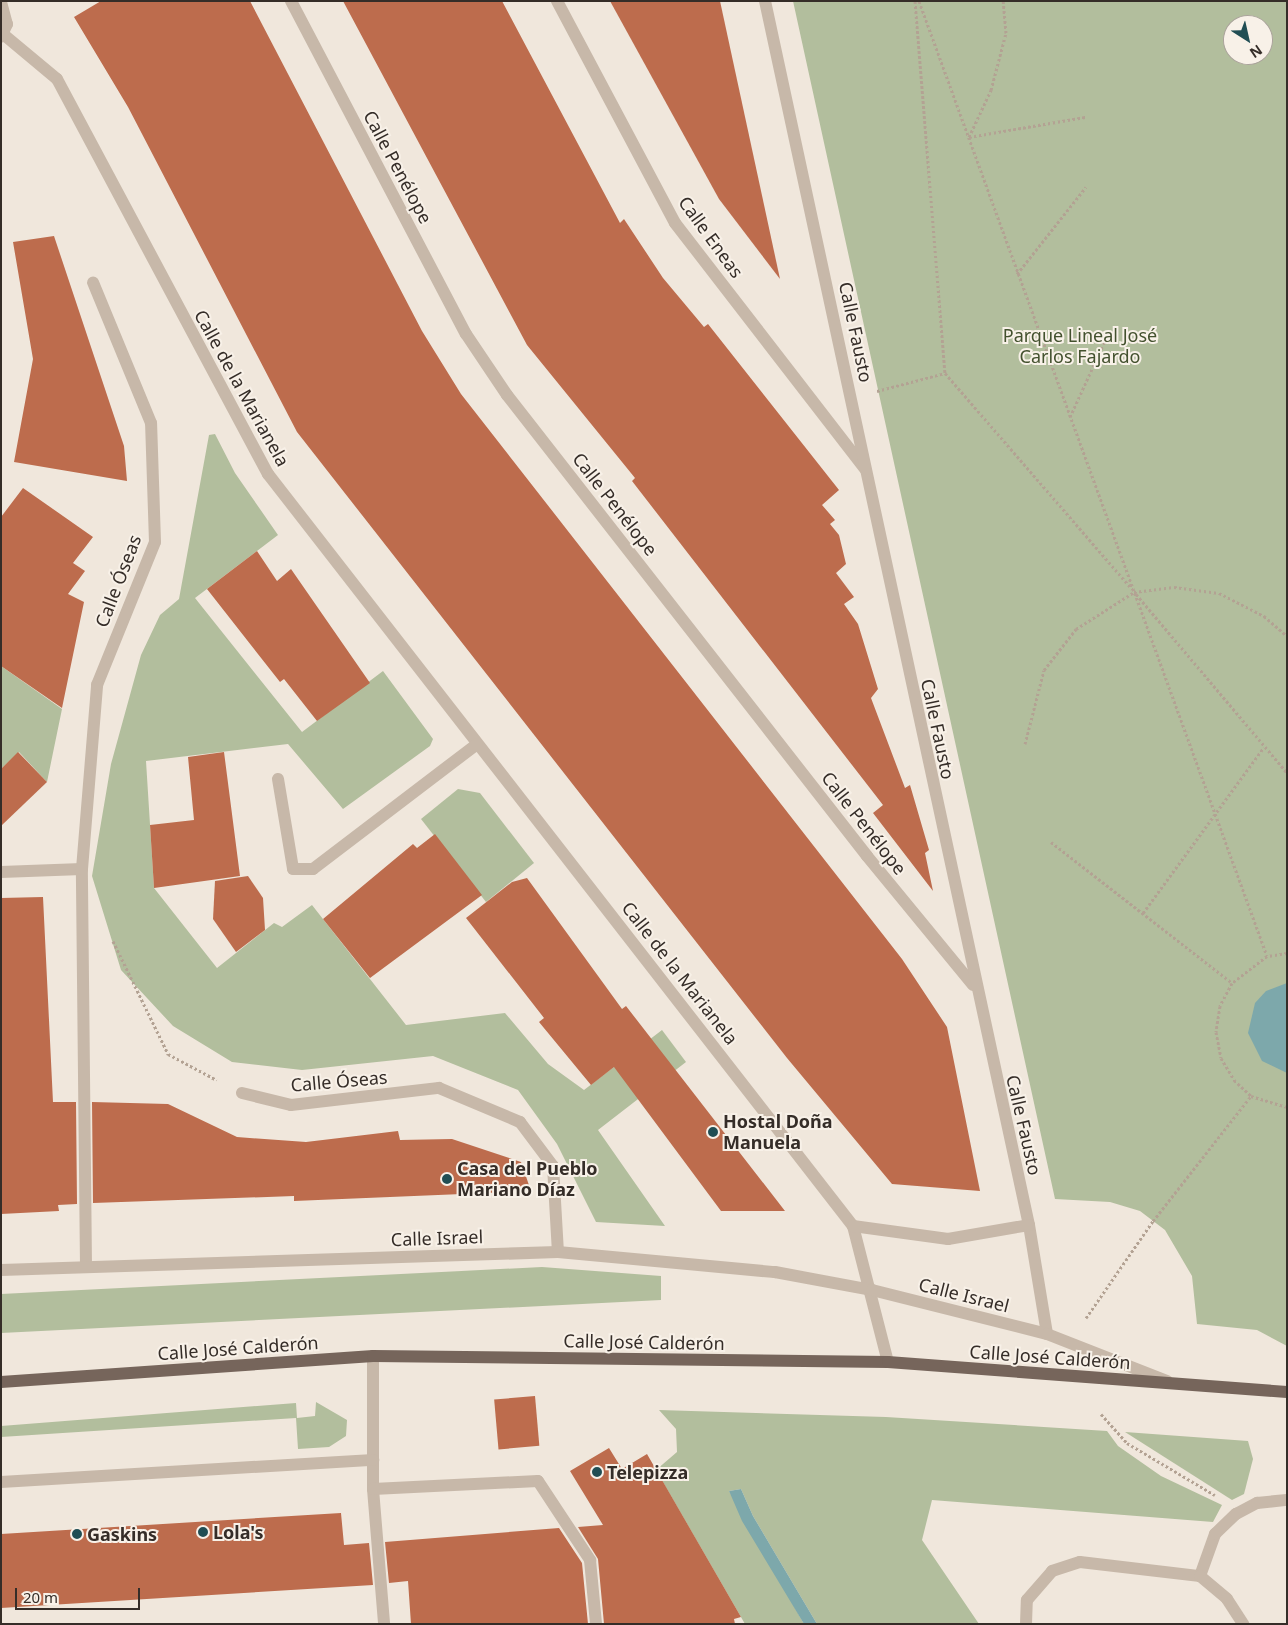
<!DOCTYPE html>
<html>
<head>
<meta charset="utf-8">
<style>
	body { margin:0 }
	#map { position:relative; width:1288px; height:1625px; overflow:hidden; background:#f0e7dc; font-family:"Noto Sans",sans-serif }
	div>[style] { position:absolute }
	.green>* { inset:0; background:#b2be9d }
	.water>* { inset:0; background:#7da8ab }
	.building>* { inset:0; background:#bd6c4d; transform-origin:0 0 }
	.path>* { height:3px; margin-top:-1.5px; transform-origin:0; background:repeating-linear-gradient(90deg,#b3a293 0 2.5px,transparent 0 5px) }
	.service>* { height:12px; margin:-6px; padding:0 6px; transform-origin:6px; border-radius:6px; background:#c7b8a9 }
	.minor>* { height:12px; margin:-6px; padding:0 6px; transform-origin:6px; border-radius:6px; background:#c7b8a9 }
	.tertiary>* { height:12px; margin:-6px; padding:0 6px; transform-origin:6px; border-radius:6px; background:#c7b8a9 }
	.primary>* { height:12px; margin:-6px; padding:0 6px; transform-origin:6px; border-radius:6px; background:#76655b }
	.dots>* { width:14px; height:14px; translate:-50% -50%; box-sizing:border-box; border:2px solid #f8f1e8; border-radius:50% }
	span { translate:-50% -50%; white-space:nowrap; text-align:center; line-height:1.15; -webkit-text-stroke:4px #f8f1e8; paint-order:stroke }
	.street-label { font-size:18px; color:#352d28 }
	.park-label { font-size:18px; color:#43512e }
	.poi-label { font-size:18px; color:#352d28; font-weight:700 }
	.left { translate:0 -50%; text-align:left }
	.frame { position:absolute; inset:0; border:2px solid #352d28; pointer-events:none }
	.north { position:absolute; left:1223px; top:15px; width:50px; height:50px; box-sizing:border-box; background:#f8f1e8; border:1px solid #aaa39b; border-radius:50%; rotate:145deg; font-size:14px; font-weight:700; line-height:20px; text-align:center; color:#352d28 }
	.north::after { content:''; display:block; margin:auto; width:18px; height:22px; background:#214e54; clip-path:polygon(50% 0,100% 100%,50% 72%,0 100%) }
	.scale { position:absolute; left:15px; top:1588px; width:125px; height:22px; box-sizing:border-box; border:2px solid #352d28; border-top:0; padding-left:6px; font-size:15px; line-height:18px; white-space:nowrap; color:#352d28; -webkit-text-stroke:4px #f8f1e8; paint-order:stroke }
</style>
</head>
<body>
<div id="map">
	<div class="green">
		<i style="clip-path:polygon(evenodd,793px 1px,1287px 1px,1287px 1346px,1257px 1330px,1197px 1324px,1192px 1276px,1165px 1230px,1140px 1211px,1110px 1202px,1055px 1199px,793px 1px,1233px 25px,1263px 25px,1263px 55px,1233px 55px,1233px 25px)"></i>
		<i style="clip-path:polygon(215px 434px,235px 473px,278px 535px,195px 598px,302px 732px,383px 671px,433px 739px,430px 746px,343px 809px,288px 744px,146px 761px,154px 888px,217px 968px,274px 923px,282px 927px,312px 905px,406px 1025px,505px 1013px,548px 1064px,584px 1090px,662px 1030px,686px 1062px,598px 1130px,665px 1226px,596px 1222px,557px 1144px,518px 1090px,433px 1056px,302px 1070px,232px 1062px,173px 1026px,121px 970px,92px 876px,111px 764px,141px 655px,160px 615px,179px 599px,209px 435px)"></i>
		<i style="clip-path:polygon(1px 666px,62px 709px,47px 782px,19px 752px,1px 769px)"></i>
		<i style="clip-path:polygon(458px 789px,480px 793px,534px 863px,486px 902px,421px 819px)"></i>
		<i style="clip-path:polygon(542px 1267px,661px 1276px,661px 1300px,1px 1333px,1px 1294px)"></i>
		<i style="clip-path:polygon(316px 1402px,347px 1420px,346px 1436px,329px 1447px,298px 1449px,296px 1418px,1px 1437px,1px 1426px,296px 1403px,297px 1418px,315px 1416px)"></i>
		<i style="clip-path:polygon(659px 1410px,886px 1417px,1107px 1431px,1118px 1446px,1161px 1476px,1222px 1505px,1213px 1522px,932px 1500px,922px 1540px,979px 1624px,817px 1624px,753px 1516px,741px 1489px,729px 1491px,804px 1624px,745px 1624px,656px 1470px,677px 1452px,676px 1429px)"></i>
		<i style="clip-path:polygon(1125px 1432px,1248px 1441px,1253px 1459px,1244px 1494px,1232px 1500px)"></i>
	</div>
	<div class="water">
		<i style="clip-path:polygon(1287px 983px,1287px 1073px,1262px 1061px,1248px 1033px,1255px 1003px,1266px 991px)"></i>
		<i style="clip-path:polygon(741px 1489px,753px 1516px,817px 1624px,804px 1624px,742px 1521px,729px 1491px)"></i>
	</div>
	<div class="building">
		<i style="clip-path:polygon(101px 1px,250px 1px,422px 331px,461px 394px,902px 959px,947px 1027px,980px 1191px,892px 1184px,787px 1058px,297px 432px,128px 107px,74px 17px)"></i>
		<i style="clip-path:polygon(343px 1px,502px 1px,620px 223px,624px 219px,663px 278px,704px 327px,708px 324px,839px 490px,822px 505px,835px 520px,830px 524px,839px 535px,846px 564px,836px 573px,854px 597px,844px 604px,858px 624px,878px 689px,871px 698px,905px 788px,910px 785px,929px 850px,925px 853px,933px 891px,873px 813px,883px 805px,632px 481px,635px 478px,527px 345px)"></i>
		<i style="clip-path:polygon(610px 1px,720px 1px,780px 279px,719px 199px)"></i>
		<i style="clip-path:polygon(54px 236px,124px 446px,127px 481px,14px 462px,33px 359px,13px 242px)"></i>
		<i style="clip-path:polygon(23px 488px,93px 537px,73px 563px,85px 571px,68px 594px,84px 602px,62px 708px,1px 666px,1px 517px)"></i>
		<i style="clip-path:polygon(257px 551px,277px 581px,291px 569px,370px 683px,317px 721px,284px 679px,280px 682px,207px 589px)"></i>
		<i style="clip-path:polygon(18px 752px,47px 782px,1px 826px,1px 769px)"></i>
		<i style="clip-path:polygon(224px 752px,240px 876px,154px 888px,150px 825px,194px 820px,188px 757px)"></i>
		<i style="clip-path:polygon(435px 834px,482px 895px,370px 978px,323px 919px,413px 844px,417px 848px)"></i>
		<i style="clip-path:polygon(248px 876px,263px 898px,265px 930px,236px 952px,213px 919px,215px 881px)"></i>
		<i style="clip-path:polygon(527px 878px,622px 1009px,626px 1006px,785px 1211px,721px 1211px,614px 1067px,591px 1085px,539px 1022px,544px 1018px,466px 918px,512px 882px)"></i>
		<i style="clip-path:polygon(43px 897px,53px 1102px,76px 1102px,77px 1204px,58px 1205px,59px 1211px,1px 1214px,1px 898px)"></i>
		<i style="clip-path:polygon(92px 1102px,168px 1104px,237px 1137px,306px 1142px,398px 1131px,400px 1140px,452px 1139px,521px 1162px,531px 1191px,294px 1201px,294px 1196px,93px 1203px)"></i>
		<i style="left:535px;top:1396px;width:50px;height:41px;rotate:85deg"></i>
		<i style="clip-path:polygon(609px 1448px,622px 1469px,647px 1454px,741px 1617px,734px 1619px,735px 1624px,604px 1624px,598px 1559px,578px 1527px,603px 1525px,570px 1471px)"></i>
		<i style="clip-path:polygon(341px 1513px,344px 1545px,369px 1543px,373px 1585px,1px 1608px,1px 1534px)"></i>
		<i style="clip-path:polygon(559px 1528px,582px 1563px,588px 1624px,411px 1624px,408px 1581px,389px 1583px,385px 1542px)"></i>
	</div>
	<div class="path">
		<i style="left:915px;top:1px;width:373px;rotate:85.4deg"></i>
		<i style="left:919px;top:1px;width:1016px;rotate:69.98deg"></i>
		<i style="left:969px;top:137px;width:52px;rotate:-64.9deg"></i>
		<i style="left:991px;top:90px;width:59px;rotate:-75.3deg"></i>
		<i style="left:1006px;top:33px;width:32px;rotate:-95deg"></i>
		<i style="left:969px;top:137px;width:118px;rotate:-9.8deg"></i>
		<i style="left:1017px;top:274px;width:111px;rotate:-51.6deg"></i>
		<i style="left:877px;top:391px;width:70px;rotate:-14.8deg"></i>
		<i style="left:945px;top:373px;width:286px;rotate:49.1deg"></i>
		<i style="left:1070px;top:417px;width:89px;rotate:-65.4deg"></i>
		<i style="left:1136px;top:594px;width:234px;rotate:49.8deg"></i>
		<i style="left:1025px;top:744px;width:76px;rotate:-75.6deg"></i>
		<i style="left:1044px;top:670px;width:52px;rotate:-52deg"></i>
		<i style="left:1076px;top:629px;width:69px;rotate:-32.5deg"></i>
		<i style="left:1134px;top:592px;width:40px;rotate:-7.1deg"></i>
		<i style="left:1174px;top:587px;width:45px;rotate:7.6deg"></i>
		<i style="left:1219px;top:593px;width:51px;rotate:27.1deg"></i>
		<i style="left:1264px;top:616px;width:30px;rotate:41deg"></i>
		<i style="left:1051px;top:842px;width:229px;rotate:37.9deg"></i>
		<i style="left:1143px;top:913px;width:205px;rotate:-53.9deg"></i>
		<i style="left:113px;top:941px;width:126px;rotate:64deg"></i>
		<i style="left:168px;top:1054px;width:55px;rotate:28deg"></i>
		<i style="left:1287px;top:953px;width:20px;rotate:171deg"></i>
		<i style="left:1267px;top:956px;width:44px;rotate:142.4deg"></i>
		<i style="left:1232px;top:983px;width:26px;rotate:118deg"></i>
		<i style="left:1220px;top:1006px;width:26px;rotate:99deg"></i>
		<i style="left:1216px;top:1032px;width:26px;rotate:79deg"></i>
		<i style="left:1221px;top:1058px;width:26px;rotate:59deg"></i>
		<i style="left:1234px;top:1080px;width:23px;rotate:43deg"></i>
		<i style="left:1251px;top:1096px;width:38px;rotate:17deg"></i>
		<i style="left:1086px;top:1318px;width:118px;rotate:-55.4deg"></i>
		<i style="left:1153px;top:1221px;width:159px;rotate:-51.9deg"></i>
		<i style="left:1101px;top:1414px;width:39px;rotate:48deg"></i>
		<i style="left:1127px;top:1443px;width:102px;rotate:30.6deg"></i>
	</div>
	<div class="service">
		<i style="left:1200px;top:1576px;width:45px;rotate:-70.3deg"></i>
		<i style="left:1215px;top:1534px;width:29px;rotate:-44deg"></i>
		<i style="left:1236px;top:1514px;width:24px;rotate:-28deg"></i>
		<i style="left:1257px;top:1503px;width:30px;rotate:-6deg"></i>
		<i style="left:1026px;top:1624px;width:24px;rotate:-88deg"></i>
		<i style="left:1027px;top:1600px;width:38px;rotate:-49deg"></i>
		<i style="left:1052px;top:1571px;width:29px;rotate:-18deg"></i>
		<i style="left:1080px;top:1562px;width:121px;rotate:6.7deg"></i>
		<i style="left:1200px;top:1576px;width:35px;rotate:40deg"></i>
		<i style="left:1227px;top:1599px;width:30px;rotate:57deg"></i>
	</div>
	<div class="minor">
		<i style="left:291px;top:1px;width:376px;rotate:62.3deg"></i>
		<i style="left:466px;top:334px;width:73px;rotate:56.1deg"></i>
		<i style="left:507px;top:395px;width:585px;rotate:52.01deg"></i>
		<i style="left:867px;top:856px;width:167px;rotate:50.6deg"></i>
		<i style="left:557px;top:1px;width:251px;rotate:62deg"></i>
		<i style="left:675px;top:223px;width:311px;rotate:52.3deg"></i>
		<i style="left:765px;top:1px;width:1252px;rotate:77.83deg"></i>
		<i style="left:1029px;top:1225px;width:110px;rotate:80.6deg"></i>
		<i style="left:3px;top:34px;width:70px;rotate:39.8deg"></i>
		<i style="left:57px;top:79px;width:448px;rotate:61.9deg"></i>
		<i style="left:268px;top:474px;width:953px;rotate:52.12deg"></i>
		<i style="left:853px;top:1226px;width:140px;rotate:75.6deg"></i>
		<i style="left:278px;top:779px;width:91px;rotate:80.5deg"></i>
		<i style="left:293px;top:869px;width:20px"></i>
		<i style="left:313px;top:869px;width:206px;rotate:-37.3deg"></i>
		<i style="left:1px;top:872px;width:81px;rotate:-2.1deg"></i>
		<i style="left:242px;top:1093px;width:50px;rotate:13.8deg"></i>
		<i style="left:291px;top:1105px;width:149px;rotate:-6.6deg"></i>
		<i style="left:439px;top:1088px;width:88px;rotate:22.8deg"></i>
		<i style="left:520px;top:1122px;width:55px;rotate:53.1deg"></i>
		<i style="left:553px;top:1166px;width:86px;rotate:86.7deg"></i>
		<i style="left:853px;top:1226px;width:96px;rotate:7.8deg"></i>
		<i style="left:948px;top:1239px;width:82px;rotate:-9.8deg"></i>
		<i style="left:86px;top:1266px;width:397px;rotate:-90.6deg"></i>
		<i style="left:82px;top:869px;width:185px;rotate:-85.3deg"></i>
		<i style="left:97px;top:685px;width:154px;rotate:-67.9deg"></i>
		<i style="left:155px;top:542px;width:119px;rotate:-91.9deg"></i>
		<i style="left:151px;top:423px;width:152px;rotate:-112.4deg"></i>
		<i style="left:1px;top:1270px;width:557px;rotate:-1.85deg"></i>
		<i style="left:558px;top:1252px;width:218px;rotate:5.3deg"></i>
		<i style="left:775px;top:1272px;width:99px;rotate:10.5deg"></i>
		<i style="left:872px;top:1290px;width:180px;rotate:14.1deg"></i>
		<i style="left:1047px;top:1334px;width:129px;rotate:21.4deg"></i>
		<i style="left:373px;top:1356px;width:133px;rotate:90deg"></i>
		<i style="left:373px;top:1489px;width:135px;rotate:85.3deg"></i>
		<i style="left:1px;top:1482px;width:373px;rotate:-3.4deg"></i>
		<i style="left:373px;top:1489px;width:165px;rotate:-2.8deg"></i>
		<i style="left:538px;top:1481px;width:95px;rotate:56.6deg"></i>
		<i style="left:590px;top:1560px;width:64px;rotate:84.6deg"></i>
	</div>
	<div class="tertiary">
		<i style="left:1px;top:2px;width:23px;rotate:75deg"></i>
		<i style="left:7px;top:24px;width:14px;rotate:115deg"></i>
	</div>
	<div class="primary">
		<i style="left:1px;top:1382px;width:373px;rotate:-4deg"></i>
		<i style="left:373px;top:1356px;width:515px;rotate:0.67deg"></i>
		<i style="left:888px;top:1362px;width:400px;rotate:4.3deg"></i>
	</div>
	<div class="dots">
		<i style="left:713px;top:1132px;background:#214e54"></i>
		<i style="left:447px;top:1179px;background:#214e54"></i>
		<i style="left:597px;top:1472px;background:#214e54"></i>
		<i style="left:203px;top:1532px;background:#214e54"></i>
		<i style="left:77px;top:1534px;background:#214e54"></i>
	</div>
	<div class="street-label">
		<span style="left:398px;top:167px;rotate:62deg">Calle Penélope</span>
		<span style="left:711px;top:237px;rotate:54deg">Calle Eneas</span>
		<span style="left:856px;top:332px;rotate:78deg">Calle Fausto</span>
		<span style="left:242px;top:388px;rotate:61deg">Calle de la Marianela</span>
		<span style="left:615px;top:504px;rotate:52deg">Calle Penélope</span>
		<span style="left:118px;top:581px;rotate:-69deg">Calle Óseas</span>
		<span style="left:938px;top:729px;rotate:78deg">Calle Fausto</span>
		<span style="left:864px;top:823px;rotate:52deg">Calle Penélope</span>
		<span style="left:680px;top:973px;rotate:52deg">Calle de la Marianela</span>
		<span style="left:339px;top:1081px;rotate:-5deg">Calle Óseas</span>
		<span style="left:1024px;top:1125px;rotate:77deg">Calle Fausto</span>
		<span style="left:437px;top:1238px;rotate:-2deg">Calle Israel</span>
		<span style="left:964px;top:1295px;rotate:14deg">Calle Israel</span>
		<span style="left:644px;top:1342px;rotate:1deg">Calle José Calderón</span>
		<span style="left:238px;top:1348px;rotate:-4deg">Calle José Calderón</span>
		<span style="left:1050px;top:1357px;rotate:4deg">Calle José Calderón</span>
	</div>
	<div class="park-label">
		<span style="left:1080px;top:346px">Parque Lineal José<br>Carlos Fajardo</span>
	</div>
	<div class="poi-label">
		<span class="left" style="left:723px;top:1132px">Hostal Doña<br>Manuela</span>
		<span class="left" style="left:457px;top:1179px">Casa del Pueblo<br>Mariano Díaz</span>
		<span class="left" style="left:607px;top:1472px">Telepizza</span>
		<span class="left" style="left:213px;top:1532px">Lola's</span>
		<span class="left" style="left:87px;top:1534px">Gaskins</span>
	</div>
	<div class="frame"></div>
	<div class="north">N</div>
	<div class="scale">20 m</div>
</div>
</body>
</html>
